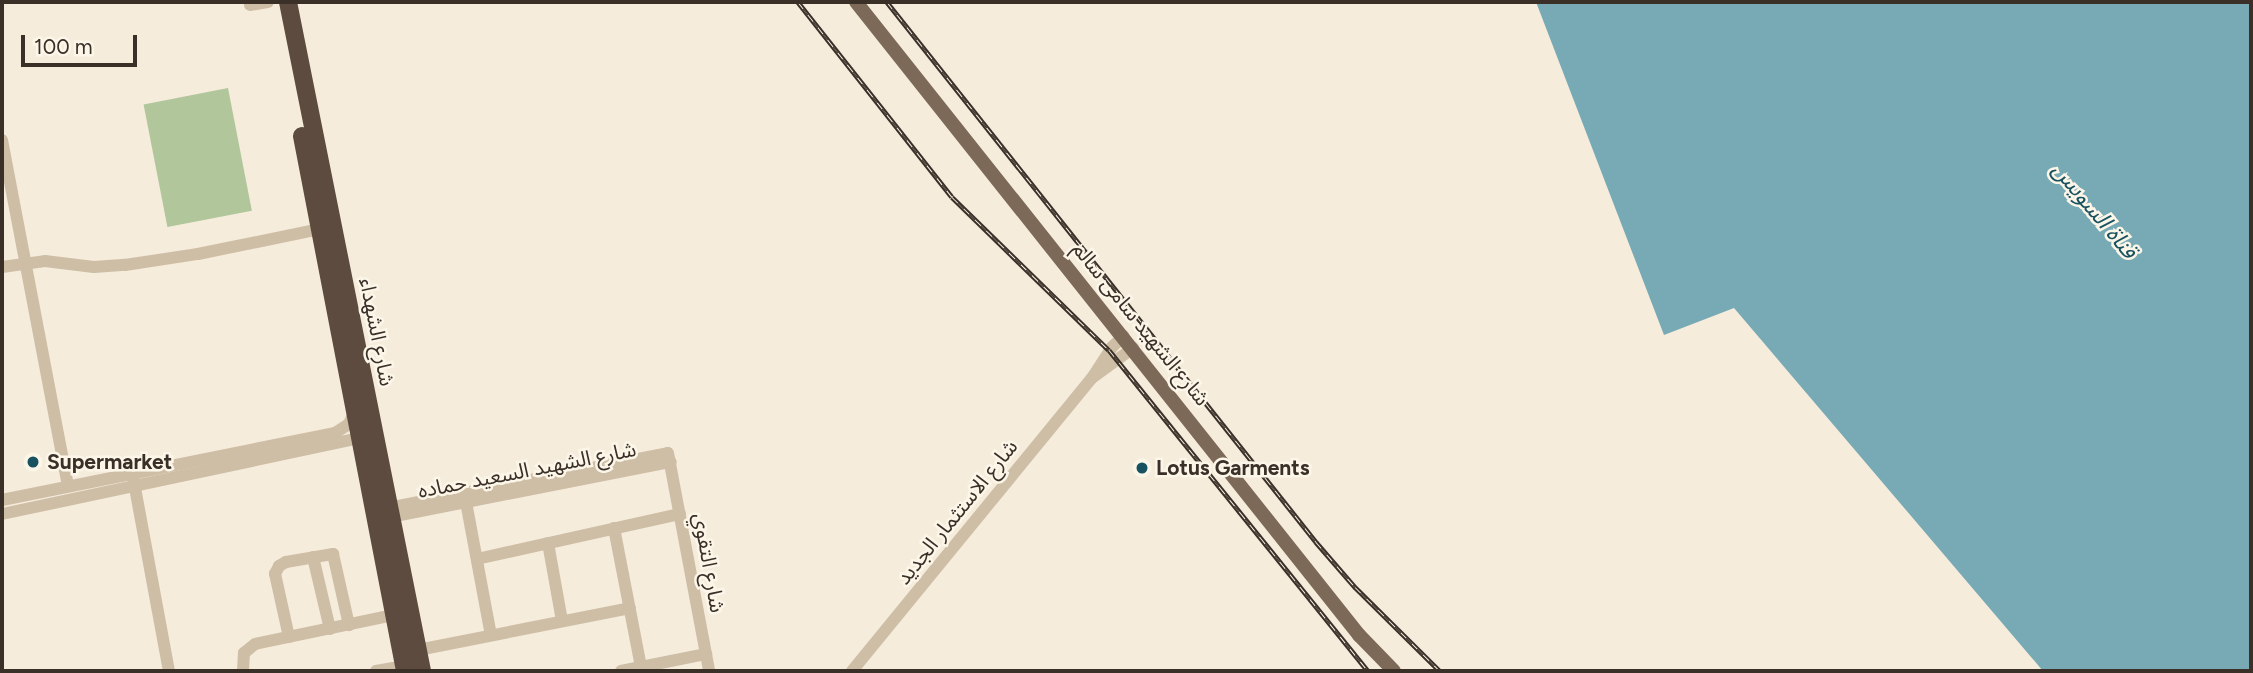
<!DOCTYPE html>
<html>
<head>
<meta charset="utf-8">
<style>
	body { margin:0 }
	#map { position:relative; width:2253px; height:673px; overflow:hidden; background:#f5ecdc; font-family:Figtree,"Noto Sans Arabic",sans-serif }
	div>[style] { position:absolute }
	.green>* { inset:0; background:#b1c69a; transform-origin:0 0 }
	.water>* { inset:0; background:#78aab5 }
	.minor>* { height:12px; margin:-6px; padding:0 6px; transform-origin:6px; border-radius:6px; background:#cebea6 }
	.major>* { height:14px; margin:-7px; padding:0 7px; transform-origin:7px; border-radius:7px; background:#7d6957 }
	.highway>* { height:18px; margin:-9px; padding:0 9px; transform-origin:9px; border-radius:9px; background:#5c4b3e }
	.rail>* { height:5px; margin-top:-2.5px; transform-origin:0; background:repeating-linear-gradient(90deg,#fcf6e9 0 8px,#3a3028 0 16px); box-sizing:border-box; border-block:2px solid #3a3028 }
	.dots>* { width:19px; height:19px; translate:-50% -50%; box-sizing:border-box; border:4px solid #fcf6e9; border-radius:50% }
	span { translate:-50% -50%; white-space:nowrap; text-align:center; line-height:1.15; -webkit-text-stroke:5px #fcf6e9; paint-order:stroke }
	.street-label { font-size:21px; color:#3a3028 }
	.poi-label { font-size:21px; color:#3a3028; font-weight:700 }
	.left { translate:0 -50%; text-align:left }
	.water-label { font-size:23px; color:#185260; font-style:italic }
	.frame { position:absolute; inset:0; border:4px solid #3a3028; pointer-events:none }
	.scale { position:absolute; left:21px; top:35px; width:116px; height:32px; box-sizing:border-box; border:4px solid #3a3028; border-top:0; padding-left:9px; font-size:21px; line-height:24px; white-space:nowrap; color:#3a3028; -webkit-text-stroke:5px #fcf6e9; paint-order:stroke }
</style>
</head>
<body>
<div id="map">
	<div class="green">
		<i style="left:228px;top:88px;width:125px;height:86px;rotate:79deg"></i>
	</div>
	<div class="water">
		<i style="clip-path:polygon(1536px 2px,2251px 2px,2251px 671px,2043px 671px,1734px 308px,1664px 335px)"></i>
	</div>
	<div class="minor">
		<i style="left:250px;top:5px;width:18px;rotate:-9deg"></i>
		<i style="left:2px;top:140px;width:352px;rotate:79.2deg"></i>
		<i style="left:2px;top:267px;width:43px;rotate:-7.9deg"></i>
		<i style="left:45px;top:261px;width:49px;rotate:7deg"></i>
		<i style="left:94px;top:267px;width:31px;rotate:-4deg"></i>
		<i style="left:125px;top:265px;width:74px;rotate:-8.6deg"></i>
		<i style="left:198px;top:254px;width:125px;rotate:-11.6deg"></i>
		<i style="left:1092px;top:378px;width:51px;rotate:-36.2deg"></i>
		<i style="left:133px;top:477px;width:197px;rotate:79.5deg"></i>
		<i style="left:2px;top:500px;width:340px;rotate:-11.4deg"></i>
		<i style="left:335px;top:433px;width:17px;rotate:-33deg"></i>
		<i style="left:349px;top:424px;width:12px;rotate:-66deg"></i>
		<i style="left:466px;top:502px;width:135px;rotate:79.4deg"></i>
		<i style="left:388px;top:508px;width:285px;rotate:-11.1deg"></i>
		<i style="left:668px;top:453px;width:222px;rotate:79.3deg"></i>
		<i style="left:2px;top:514px;width:366px;rotate:-12deg"></i>
		<i style="left:390px;top:517px;width:286px;rotate:-11.1deg"></i>
		<i style="left:614px;top:528px;width:142px;rotate:79deg"></i>
		<i style="left:548px;top:543px;width:79px;rotate:79.8deg"></i>
		<i style="left:313px;top:557px;width:74px;rotate:76.7deg"></i>
		<i style="left:477px;top:559px;width:208px;rotate:-12.5deg"></i>
		<i style="left:289px;top:637px;width:65px;rotate:-102.5deg"></i>
		<i style="left:275px;top:574px;width:9px;rotate:-63deg"></i>
		<i style="left:279px;top:566px;width:8px;rotate:-30deg"></i>
		<i style="left:286px;top:562px;width:48px;rotate:-9.7deg"></i>
		<i style="left:333px;top:554px;width:73px;rotate:77.3deg"></i>
		<i style="left:418px;top:650px;width:216px;rotate:-11.2deg"></i>
		<i style="left:243px;top:671px;width:18px;rotate:-87deg"></i>
		<i style="left:244px;top:653px;width:14px;rotate:-39deg"></i>
		<i style="left:255px;top:644px;width:142px;rotate:-11.8deg"></i>
		<i style="left:376px;top:671px;width:28px;rotate:-10deg"></i>
		<i style="left:621px;top:671px;width:87px;rotate:-11.3deg"></i>
		<i style="left:852px;top:671px;width:379px;rotate:-50.7deg"></i>
		<i style="left:1092px;top:378px;width:37px;rotate:-57deg"></i>
		<i style="left:1112px;top:347px;width:16px;rotate:-43deg"></i>
	</div>
	<div class="major">
		<i style="left:856px;top:2px;width:809px;rotate:51.53deg"></i>
		<i style="left:1359px;top:635px;width:50px;rotate:45.8deg"></i>
	</div>
	<div class="highway">
		<i style="left:288px;top:2px;width:682px;rotate:78.67deg"></i>
		<i style="left:302px;top:136px;width:545px;rotate:79.1deg"></i>
	</div>
	<div class="rail">
		<i style="left:798px;top:2px;width:248px;rotate:51.7deg"></i>
		<i style="left:952px;top:197px;width:219px;rotate:44.3deg"></i>
		<i style="left:1109px;top:350px;width:412px;rotate:51.1deg"></i>
		<i style="left:887px;top:2px;width:690px;rotate:51.53deg"></i>
		<i style="left:1316px;top:542px;width:60px;rotate:49.1deg"></i>
		<i style="left:1355px;top:587px;width:120px;rotate:44.7deg"></i>
	</div>
	<div class="dots">
		<i style="left:33px;top:462px;background:#185260"></i>
		<i style="left:1142px;top:468px;background:#185260"></i>
	</div>
	<div class="street-label">
		<span style="left:1141px;top:324px;rotate:51deg">شارع الشهيد سامى سالم</span>
		<span style="left:377px;top:332px;rotate:79deg">شارع الشهداء</span>
		<span style="left:527px;top:470px;rotate:-11deg">شارع الشهيد السعيد حماده</span>
		<span style="left:957px;top:512px;rotate:-51deg">شارع الاستثمار الجديد</span>
		<span style="left:709px;top:563px;rotate:80deg">شارع التقوي</span>
	</div>
	<div class="poi-label">
		<span class="left" style="left:47px;top:462px">Supermarket</span>
		<span class="left" style="left:1156px;top:468px">Lotus Garments</span>
	</div>
	<div class="water-label">
		<span style="left:2095px;top:210px;rotate:50deg">قناة السويس</span>
	</div>
	<div class="frame"></div>
	<div class="scale">100 m</div>
</div>
</body>
</html>
